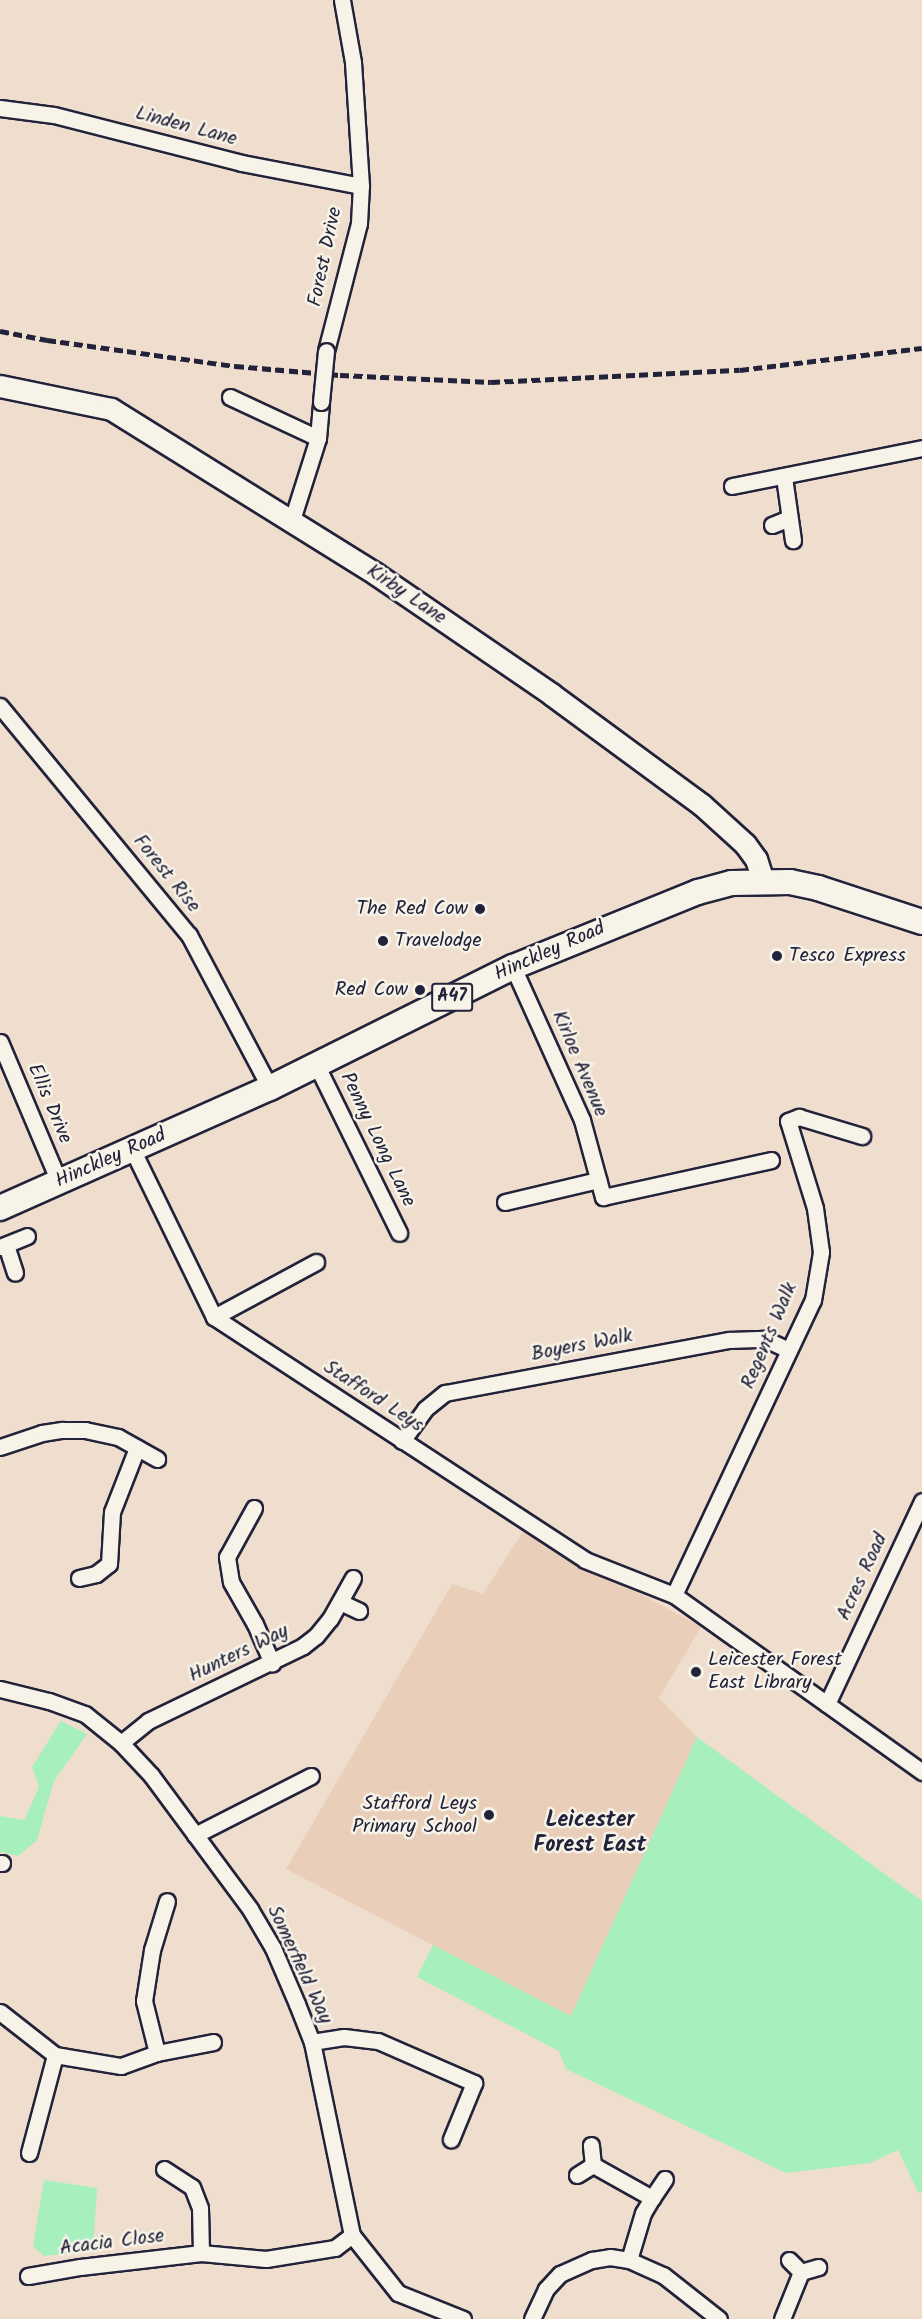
<!DOCTYPE html>
<html>
<head>
<meta charset="utf-8">
<style>
	body { margin:0 }
	#map { position:relative; width:922px; height:2319px; overflow:hidden; background:#efdecd; font-family:Kalam,sans-serif }
	div>[style] { position:absolute }
	.built>* { inset:0; background:#e9cfba }
	.green>* { inset:0; background:#a7efbd }
	.roads { filter:drop-shadow(2px 0 #22223b) drop-shadow(-2px 0 #22223b) drop-shadow(0 2px #22223b) drop-shadow(0 -2px #22223b) }
	.street>* { height:15px; margin:-7.5px; padding:0 7.5px; transform-origin:7.5px; border-radius:7.5px; background:#f7f3e8 }
	.secondary>* { height:21px; margin:-10.5px; padding:0 10.5px; transform-origin:10.5px; border-radius:10.5px; background:#f7f3e8 }
	.primary>* { height:24px; margin:-12px; padding:0 12px; transform-origin:12px; border-radius:12px; background:#f7f3e8 }
	.rail>* { height:4.5px; margin-top:-2.25px; transform-origin:0; background:repeating-linear-gradient(90deg,#22223b 0 9px,transparent 0 13.5px) }
	.bridges { filter:drop-shadow(2px 0 #22223b) drop-shadow(-2px 0 #22223b) drop-shadow(0 2px #22223b) drop-shadow(0 -2px #22223b) }
	.street-bridge>* { height:15px; margin:-7.5px; padding:0 7.5px; transform-origin:7.5px; border-radius:7.5px; background:#f7f3e8 }
	.dots>* { width:16px; height:16px; translate:-50% -50%; box-sizing:border-box; border:3px solid #f7f3e8; border-radius:50% }
	span { translate:-50% -50%; white-space:nowrap; text-align:center; line-height:1.15; -webkit-text-stroke:5px #f7f3e8; paint-order:stroke }
	.shield-label span { padding:2px 4px; background:#f7f3e8; border:2px solid; border-radius:4px; -webkit-text-stroke-width:0 }
	.shield-label { font-size:18px; color:#22223b; font-weight:700 }
	.street-label { font-size:20px; color:#22223b }
	.poi-label { font-size:20px; color:#22223b }
	.right { translate:-100% -50%; text-align:right }
	.left { translate:0 -50%; text-align:left }
	.quarter-label { font-size:22px; color:#22223b; font-weight:700 }
</style>
</head>
<body>
<div id="map">
	<div class="built">
		<i style="clip-path:polygon(524px 1530px,701px 1627px,659px 1698px,697px 1737px,571px 2017px,286px 1869px,452px 1584px,483px 1594px)"></i>
	</div>
	<div class="green">
		<i style="clip-path:polygon(61px 1721px,87px 1734px,54px 1781px,37px 1840px,18px 1856px,0 1852px,0 1816px,24px 1820px,39px 1787px,32px 1767px)"></i>
		<i style="clip-path:polygon(697px 1737px,922px 1901px,922px 2193px,918px 2192px,898px 2150px,870px 2163px,786px 2173px,566px 2069px,559px 2051px,417px 1977px,433px 1945px,571px 2016px)"></i>
		<i style="clip-path:polygon(44px 2180px,97px 2188px,93px 2251px,44px 2256px,33px 2246px)"></i>
	</div>
	<div class="roads">
		<div class="street">
			<i style="left:0;top:108px;width:54px;rotate:7.4deg"></i>
			<i style="left:54px;top:115px;width:194px;rotate:14.3deg"></i>
			<i style="left:242px;top:163px;width:121px;rotate:10.9deg"></i>
			<i style="left:326px;top:351px;width:132px;rotate:-75.5deg"></i>
			<i style="left:359px;top:223px;width:37px;rotate:-87deg"></i>
			<i style="left:361px;top:186px;width:124px;rotate:-93.7deg"></i>
			<i style="left:353px;top:62px;width:63px;rotate:-100.1deg"></i>
			<i style="left:230px;top:397px;width:97px;rotate:25deg"></i>
			<i style="left:784px;top:477px;width:64px;rotate:81.9deg"></i>
			<i style="left:732px;top:486px;width:194px;rotate:-11.3deg"></i>
			<i style="left:292px;top:520px;width:86px;rotate:-72.4deg"></i>
			<i style="left:318px;top:438px;width:36px;rotate:-85deg"></i>
			<i style="left:772px;top:525px;width:18px;rotate:-22deg"></i>
			<i style="left:0;top:706px;width:297px;rotate:50.5deg"></i>
			<i style="left:189px;top:935px;width:173px;rotate:62.1deg"></i>
			<i style="left:513px;top:967px;width:168px;rotate:65.7deg"></i>
			<i style="left:582px;top:1120px;width:80px;rotate:74.7deg"></i>
			<i style="left:603px;top:1197px;width:172px;rotate:-12.4deg"></i>
			<i style="left:0;top:1042px;width:152px;rotate:67.1deg"></i>
			<i style="left:317px;top:1066px;width:186px;rotate:63.8deg"></i>
			<i style="left:133px;top:1151px;width:185px;rotate:64deg"></i>
			<i style="left:214px;top:1317px;width:443px;rotate:33.2deg"></i>
			<i style="left:585px;top:1560px;width:96px;rotate:21.5deg"></i>
			<i style="left:674px;top:1595px;width:305px;rotate:35.5deg"></i>
			<i style="left:505px;top:1202px;width:96px;rotate:-13.3deg"></i>
			<i style="left:6px;top:1245px;width:29px;rotate:72deg"></i>
			<i style="left:0;top:1247px;width:29px;rotate:-22deg"></i>
			<i style="left:214px;top:1317px;width:116px;rotate:-28.3deg"></i>
			<i style="left:402px;top:1441px;width:39px;rotate:-54deg"></i>
			<i style="left:425px;top:1409px;width:26px;rotate:-39deg"></i>
			<i style="left:445px;top:1393px;width:289px;rotate:-10.6deg"></i>
			<i style="left:729px;top:1340px;width:36px;rotate:-2deg"></i>
			<i style="left:765px;top:1339px;width:26px;rotate:25deg"></i>
			<i style="left:0;top:1447px;width:44px;rotate:-18.4deg"></i>
			<i style="left:42px;top:1433px;width:20px;rotate:-9deg"></i>
			<i style="left:62px;top:1430px;width:23px"></i>
			<i style="left:85px;top:1430px;width:34px;rotate:12deg"></i>
			<i style="left:118px;top:1437px;width:45px;rotate:29.4deg"></i>
			<i style="left:254px;top:1508px;width:56px;rotate:118.9deg"></i>
			<i style="left:227px;top:1557px;width:25px;rotate:81deg"></i>
			<i style="left:231px;top:1582px;width:48px;rotate:60.3deg"></i>
			<i style="left:255px;top:1624px;width:43px;rotate:66.4deg"></i>
			<i style="left:79px;top:1578px;width:17px;rotate:-13deg"></i>
			<i style="left:96px;top:1574px;width:16px;rotate:-38deg"></i>
			<i style="left:109px;top:1564px;width:52px;rotate:-86.7deg"></i>
			<i style="left:112px;top:1512px;width:69px;rotate:-68.7deg"></i>
			<i style="left:674px;top:1595px;width:326px;rotate:-64.8deg"></i>
			<i style="left:813px;top:1300px;width:49px;rotate:-80.5deg"></i>
			<i style="left:821px;top:1252px;width:44px;rotate:-97.8deg"></i>
			<i style="left:815px;top:1208px;width:91px;rotate:-107.2deg"></i>
			<i style="left:788px;top:1121px;width:12px;rotate:-20deg"></i>
			<i style="left:799px;top:1117px;width:66px;rotate:16.8deg"></i>
			<i style="left:340px;top:1602px;width:21px;rotate:25deg"></i>
			<i style="left:0;top:1689px;width:50px;rotate:13.8deg"></i>
			<i style="left:49px;top:1701px;width:38px;rotate:20deg"></i>
			<i style="left:85px;top:1714px;width:46px;rotate:38.9deg"></i>
			<i style="left:121px;top:1743px;width:44px;rotate:46.8deg"></i>
			<i style="left:151px;top:1775px;width:167px;rotate:53.5deg"></i>
			<i style="left:250px;top:1909px;width:45px;rotate:59.5deg"></i>
			<i style="left:273px;top:1948px;width:61px;rotate:66.8deg"></i>
			<i style="left:297px;top:2004px;width:41px;rotate:68.5deg"></i>
			<i style="left:312px;top:2042px;width:197px;rotate:78.3deg"></i>
			<i style="left:352px;top:2235px;width:74px;rotate:51.6deg"></i>
			<i style="left:398px;top:2293px;width:70px;rotate:21.8deg"></i>
			<i style="left:827px;top:1704px;width:224px;rotate:-64.9deg"></i>
			<i style="left:121px;top:1743px;width:35px;rotate:-39deg"></i>
			<i style="left:148px;top:1721px;width:172px;rotate:-25.8deg"></i>
			<i style="left:303px;top:1646px;width:16px;rotate:-38deg"></i>
			<i style="left:316px;top:1636px;width:22px;rotate:-51deg"></i>
			<i style="left:330px;top:1619px;width:47px;rotate:-60.7deg"></i>
			<i style="left:195px;top:1835px;width:130px;rotate:-27deg"></i>
			<i style="left:0;top:1863px;width:2px"></i>
			<i style="left:0;top:2012px;width:70px;rotate:38deg"></i>
			<i style="left:55px;top:2055px;width:67px;rotate:9.5deg"></i>
			<i style="left:121px;top:2066px;width:38px;rotate:-20deg"></i>
			<i style="left:157px;top:2053px;width:57px;rotate:-11.1deg"></i>
			<i style="left:312px;top:2042px;width:32px;rotate:-9deg"></i>
			<i style="left:344px;top:2037px;width:34px;rotate:7deg"></i>
			<i style="left:378px;top:2041px;width:105px;rotate:23.6deg"></i>
			<i style="left:474px;top:2083px;width:61px;rotate:112.3deg"></i>
			<i style="left:157px;top:2053px;width:54px;rotate:-104deg"></i>
			<i style="left:144px;top:2001px;width:52px;rotate:-81.1deg"></i>
			<i style="left:152px;top:1950px;width:51px;rotate:-73deg"></i>
			<i style="left:29px;top:2153px;width:101px;rotate:-75.1deg"></i>
			<i style="left:593px;top:2165px;width:68px;rotate:29.2deg"></i>
			<i style="left:652px;top:2198px;width:17px;rotate:121deg"></i>
			<i style="left:643px;top:2213px;width:49px;rotate:106.6deg"></i>
			<i style="left:164px;top:2169px;width:33px;rotate:33deg"></i>
			<i style="left:192px;top:2187px;width:22px;rotate:69deg"></i>
			<i style="left:200px;top:2208px;width:45px;rotate:88.7deg"></i>
			<i style="left:577px;top:2175px;width:19px;rotate:-32deg"></i>
			<i style="left:593px;top:2165px;width:20px;rotate:-96deg"></i>
			<i style="left:652px;top:2198px;width:23px;rotate:-56deg"></i>
			<i style="left:801px;top:2272px;width:18px;rotate:-16deg"></i>
			<i style="left:28px;top:2276px;width:53px;rotate:-9.8deg"></i>
			<i style="left:80px;top:2267px;width:122px;rotate:-6.6deg"></i>
			<i style="left:201px;top:2253px;width:65px;rotate:5.3deg"></i>
			<i style="left:266px;top:2259px;width:70px;rotate:-9.1deg"></i>
			<i style="left:335px;top:2248px;width:21px;rotate:-37deg"></i>
			<i style="left:532px;top:2319px;width:33px;rotate:-65deg"></i>
			<i style="left:546px;top:2289px;width:21px;rotate:-47deg"></i>
			<i style="left:560px;top:2274px;width:35px;rotate:-24deg"></i>
			<i style="left:592px;top:2260px;width:18px;rotate:-9deg"></i>
			<i style="left:610px;top:2257px;width:19px;rotate:9deg"></i>
			<i style="left:629px;top:2260px;width:37px;rotate:24deg"></i>
			<i style="left:663px;top:2275px;width:71px;rotate:38.2deg"></i>
			<i style="left:782px;top:2319px;width:51px;rotate:-68deg"></i>
			<i style="left:801px;top:2272px;width:17px;rotate:-135deg"></i>
		</div>
		<div class="secondary">
			<i style="left:0;top:386px;width:113px;rotate:11.7deg"></i>
			<i style="left:111px;top:409px;width:312px;rotate:31.9deg"></i>
			<i style="left:376px;top:574px;width:212px;rotate:34.4deg"></i>
			<i style="left:551px;top:694px;width:187px;rotate:36.3deg"></i>
			<i style="left:702px;top:805px;width:58px;rotate:42.2deg"></i>
			<i style="left:745px;top:844px;width:19px;rotate:54deg"></i>
			<i style="left:756px;top:859px;width:23px;rotate:72deg"></i>
		</div>
		<div class="primary">
			<i style="left:0;top:1208px;width:295px;rotate:-24deg"></i>
			<i style="left:270px;top:1088px;width:271px;rotate:-26.5deg"></i>
			<i style="left:513px;top:967px;width:200px;rotate:-22.1deg"></i>
			<i style="left:698px;top:892px;width:35px;rotate:-15deg"></i>
			<i style="left:732px;top:883px;width:58px;rotate:-1deg"></i>
			<i style="left:790px;top:882px;width:29px;rotate:12deg"></i>
			<i style="left:818px;top:888px;width:109px;rotate:18.1deg"></i>
		</div>
	</div>
	<div class="rail">
		<i style="left:0;top:331px;width:48px;rotate:10.8deg"></i>
		<i style="left:47px;top:340px;width:190px;rotate:7.9deg"></i>
		<i style="left:235px;top:366px;width:105px;rotate:4.9deg"></i>
		<i style="left:340px;top:375px;width:151px;rotate:2.7deg"></i>
		<i style="left:491px;top:382px;width:249px;rotate:-2.8deg"></i>
		<i style="left:740px;top:370px;width:183px;rotate:-6.9deg"></i>
	</div>
	<div class="bridges">
		<div class="street-bridge">
			<i style="left:321px;top:402px;width:51px;rotate:-84.4deg"></i>
		</div>
	</div>
	<div class="dots">
		<i style="left:480px;top:909px;background:#22223b"></i>
		<i style="left:383px;top:941px;background:#22223b"></i>
		<i style="left:777px;top:956px;background:#22223b"></i>
		<i style="left:420px;top:990px;background:#22223b"></i>
		<i style="left:696px;top:1672px;background:#22223b"></i>
		<i style="left:489px;top:1815px;background:#22223b"></i>
	</div>
	<div class="shield-label">
		<span style="left:452px;top:997px">A47</span>
	</div>
	<div class="street-label">
		<span style="left:186px;top:127px;rotate:15deg">Linden Lane</span>
		<span style="left:326px;top:257px;rotate:-78deg">Forest Drive</span>
		<span style="left:406px;top:595px;rotate:34deg">Kirby Lane</span>
		<span style="left:166px;top:874px;rotate:51deg">Forest Rise</span>
		<span style="left:550px;top:952px;rotate:-24deg">Hinckley Road</span>
		<span style="left:579px;top:1064px;rotate:67deg">Kirloe Avenue</span>
		<span style="left:49px;top:1104px;rotate:67deg">Ellis Drive</span>
		<span style="left:377px;top:1140px;rotate:64deg">Penny Long Lane</span>
		<span style="left:111px;top:1159px;rotate:-24deg">Hinckley Road</span>
		<span style="left:770px;top:1336px;rotate:-67deg">Regents Walk</span>
		<span style="left:582px;top:1346px;rotate:-11deg">Boyers Walk</span>
		<span style="left:373px;top:1397px;rotate:33deg">Stafford Leys</span>
		<span style="left:863px;top:1577px;rotate:-65deg">Acres Road</span>
		<span style="left:239px;top:1654px;rotate:-26deg">Hunters Way</span>
		<span style="left:299px;top:1965px;rotate:65deg">Somerfield Way</span>
		<span style="left:112px;top:2243px;rotate:-7deg">Acacia Close</span>
	</div>
	<div class="poi-label">
		<span class="right" style="left:468px;top:909px">The Red Cow</span>
		<span class="left" style="left:395px;top:941px">Travelodge</span>
		<span class="left" style="left:789px;top:956px">Tesco Express</span>
		<span class="right" style="left:408px;top:990px">Red Cow</span>
		<span class="left" style="left:708px;top:1672px">Leicester Forest<br>East Library</span>
		<span class="right" style="left:477px;top:1816px">Stafford Leys<br>Primary School</span>
	</div>
	<div class="quarter-label">
		<span style="left:590px;top:1833px">Leicester<br>Forest East</span>
	</div>
</div>
</body>
</html>
